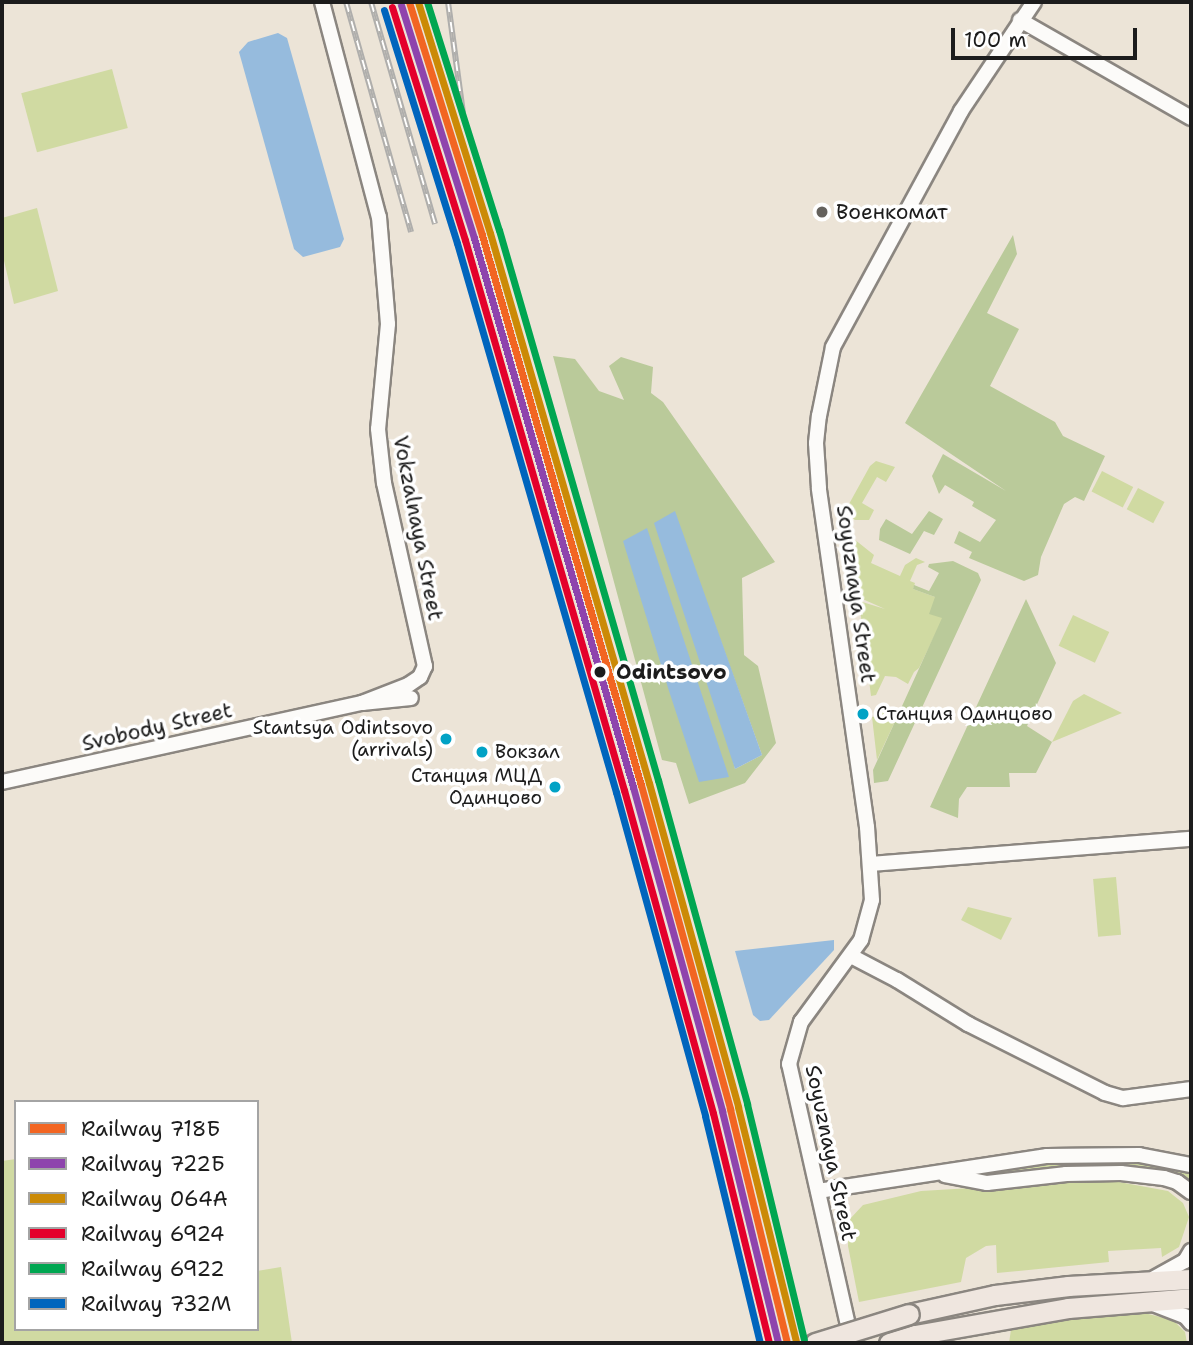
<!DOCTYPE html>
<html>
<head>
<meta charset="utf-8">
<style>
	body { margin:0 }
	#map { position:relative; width:1193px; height:1345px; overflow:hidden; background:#ece4d7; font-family:"Shantell Sans",sans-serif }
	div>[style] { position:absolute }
	.green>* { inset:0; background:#d0daa2; transform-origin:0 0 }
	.forest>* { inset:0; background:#baca9a }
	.water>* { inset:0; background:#96bbdd }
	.roads { filter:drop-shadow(2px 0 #8b8680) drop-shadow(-2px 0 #8b8680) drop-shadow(0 2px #8b8680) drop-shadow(0 -2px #8b8680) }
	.minor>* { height:14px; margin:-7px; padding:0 7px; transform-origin:7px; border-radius:7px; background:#fcfbf9 }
	.major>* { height:19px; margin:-9.5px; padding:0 9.5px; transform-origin:9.5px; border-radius:9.5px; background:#efe6df }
	.rail>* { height:6px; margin-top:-3px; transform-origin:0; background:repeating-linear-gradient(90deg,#fff 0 10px,#afaeac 0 20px); box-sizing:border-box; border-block:2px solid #afaeac }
	.bridges { filter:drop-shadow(2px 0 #8b8680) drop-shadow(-2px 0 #8b8680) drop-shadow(0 2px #8b8680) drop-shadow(0 -2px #8b8680) }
	.major-bridge>* { height:19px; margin:-9.5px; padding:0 9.5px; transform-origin:9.5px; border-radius:9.5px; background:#efe6df }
	.rail-1>* { height:7px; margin:-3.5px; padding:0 3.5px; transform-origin:3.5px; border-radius:3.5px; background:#f26522 }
	.rail-2>* { height:7px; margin:-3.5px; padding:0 3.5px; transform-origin:3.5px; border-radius:3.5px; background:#8e44ad }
	.rail-3>* { height:7px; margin:-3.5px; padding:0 3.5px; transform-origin:3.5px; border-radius:3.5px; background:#cb8a06 }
	.rail-4>* { height:7px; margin:-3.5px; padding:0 3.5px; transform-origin:3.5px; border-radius:3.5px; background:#e4002b }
	.rail-5>* { height:7px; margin:-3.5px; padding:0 3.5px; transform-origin:3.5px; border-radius:3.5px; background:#00a651 }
	.rail-6>* { height:7px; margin:-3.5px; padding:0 3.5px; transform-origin:3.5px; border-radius:3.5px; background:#0065bd }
	.dots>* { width:19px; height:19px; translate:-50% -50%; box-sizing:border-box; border:4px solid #fff; border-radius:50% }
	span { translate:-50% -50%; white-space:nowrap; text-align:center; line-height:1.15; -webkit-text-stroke:7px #fff; paint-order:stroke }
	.bus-label { font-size:19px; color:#1c1c1c }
	.left { translate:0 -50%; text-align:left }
	.right { translate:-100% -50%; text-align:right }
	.poi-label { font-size:21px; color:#1c1c1c }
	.street-label { font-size:21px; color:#1c1c1c }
	.stop-label { font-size:21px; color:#1c1c1c; font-weight:700 }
	.frame { position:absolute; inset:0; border:4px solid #1c1c1c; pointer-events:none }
	.legend { position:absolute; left:14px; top:1100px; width:245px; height:231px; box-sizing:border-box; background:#fff; border:2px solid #a4a4a4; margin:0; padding:9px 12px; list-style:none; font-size:21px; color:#1c1c1c }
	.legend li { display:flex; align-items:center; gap:14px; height:35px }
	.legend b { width:35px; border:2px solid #a4a4a4 }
	.scale { position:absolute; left:951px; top:28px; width:186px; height:32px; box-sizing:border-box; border:4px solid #1c1c1c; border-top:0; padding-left:9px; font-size:21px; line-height:24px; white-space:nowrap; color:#1c1c1c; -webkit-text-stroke:5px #fff; paint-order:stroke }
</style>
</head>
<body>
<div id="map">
	<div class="green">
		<i style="left:112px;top:69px;width:61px;height:94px;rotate:75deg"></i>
		<i style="clip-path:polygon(37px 208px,58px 291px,14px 304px,2px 252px,2px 218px)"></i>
		<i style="clip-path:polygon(876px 461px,895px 467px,886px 482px,877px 477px,862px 503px,874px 510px,869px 520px,855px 520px,851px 517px,849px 504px,870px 466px)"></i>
		<i style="left:1102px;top:471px;width:35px;height:23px;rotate:27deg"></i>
		<i style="left:1138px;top:488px;width:30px;height:24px;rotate:28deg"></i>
		<i style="clip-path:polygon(849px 535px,874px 555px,871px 563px,900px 576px,905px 565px,916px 558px,925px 562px,917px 565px,910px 581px,915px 583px,913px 589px,935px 597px,943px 618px,919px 668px,914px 672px,908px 684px,896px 677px,885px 676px,876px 695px,871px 696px,859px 601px,885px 609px,858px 597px)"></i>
		<i style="left:1073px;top:615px;width:40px;height:34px;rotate:25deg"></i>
		<i style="clip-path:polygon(1084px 694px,1122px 713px,1052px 742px,1073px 701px)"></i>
		<i style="clip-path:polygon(880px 711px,898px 715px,877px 760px,872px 717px,880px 716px)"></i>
		<i style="left:1116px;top:877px;width:58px;height:23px;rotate:85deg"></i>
		<i style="clip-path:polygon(968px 907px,1012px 918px,1001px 940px,961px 920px)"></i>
		<i style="clip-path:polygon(16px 1159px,16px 1329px,257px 1329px,257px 1271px,281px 1267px,292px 1343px,2px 1343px,2px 1161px)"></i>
		<i style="clip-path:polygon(1135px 1159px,1191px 1174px,1191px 1186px,1185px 1180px,989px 1178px,981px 1172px,1040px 1162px)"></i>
		<i style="clip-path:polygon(1108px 1180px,1168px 1191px,1183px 1203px,1189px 1217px,1179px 1247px,1162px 1257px,1161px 1248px,1108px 1251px,1109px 1262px,997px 1273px,996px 1245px,986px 1246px,966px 1258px,961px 1282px,859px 1302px,848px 1246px,849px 1220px,863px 1205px,921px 1191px)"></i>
		<i style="clip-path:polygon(1136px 1311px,1173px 1320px,1185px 1332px,1187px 1343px,1009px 1343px,1012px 1323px)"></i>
	</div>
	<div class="forest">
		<i style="clip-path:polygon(1013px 235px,1017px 254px,987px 313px,1019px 329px,990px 386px,1055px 422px,1063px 436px,1105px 456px,1084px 501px,1075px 497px,1064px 504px,1041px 557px,1038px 575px,1024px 581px,969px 558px,972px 552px,954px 543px,959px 531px,980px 542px,996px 520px,972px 506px,974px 502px,945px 485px,939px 494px,932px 476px,943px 454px,1006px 491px,905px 423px)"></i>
		<i style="clip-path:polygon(evenodd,553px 356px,575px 359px,599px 391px,624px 400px,609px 366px,621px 357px,653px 367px,651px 393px,663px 402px,775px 562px,742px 578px,744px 655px,758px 666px,776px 743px,745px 783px,689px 804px,676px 763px,662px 760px,553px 356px,674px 512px,762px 755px,735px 769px,674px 512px)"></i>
		<i style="clip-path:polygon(929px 511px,943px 519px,934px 535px,924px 531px,910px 554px,879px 540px,880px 529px,886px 519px,912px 534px)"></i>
		<i style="clip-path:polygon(953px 561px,978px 573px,981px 580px,888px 781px,874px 783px,873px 770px,942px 618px,929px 614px,935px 597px,913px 589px,914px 585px,929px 591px,939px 573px,928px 567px,929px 564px)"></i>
		<i style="clip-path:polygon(1026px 599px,1056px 663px,1027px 726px,1052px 742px,1036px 773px,1009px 773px,1010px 787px,967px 787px,959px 799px,958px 818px,930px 807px)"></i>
	</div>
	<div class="water">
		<i style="clip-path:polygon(278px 33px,287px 38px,344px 239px,340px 247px,303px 257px,294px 249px,239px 52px,248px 42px)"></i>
		<i style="clip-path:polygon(675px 511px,762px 755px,735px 769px,654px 523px)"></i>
		<i style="clip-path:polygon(647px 528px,729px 777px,699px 782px,669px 691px,623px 541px)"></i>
		<i style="clip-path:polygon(834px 940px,834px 950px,769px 1020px,760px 1021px,753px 1015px,735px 951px)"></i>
	</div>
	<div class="roads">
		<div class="minor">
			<i style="left:322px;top:2px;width:222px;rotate:75.2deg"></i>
			<i style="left:379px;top:217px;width:107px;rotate:85.2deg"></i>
			<i style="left:388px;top:324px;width:105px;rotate:95.4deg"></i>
			<i style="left:378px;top:429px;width:54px;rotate:83.7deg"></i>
			<i style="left:384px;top:483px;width:188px;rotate:77.4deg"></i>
			<i style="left:425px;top:666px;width:12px;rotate:114deg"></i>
			<i style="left:420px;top:677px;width:14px;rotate:146deg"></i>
			<i style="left:408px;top:685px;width:49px;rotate:158.6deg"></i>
			<i style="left:1020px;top:20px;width:197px;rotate:29.8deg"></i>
			<i style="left:2px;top:782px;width:369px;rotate:-12.4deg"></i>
			<i style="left:362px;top:703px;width:49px;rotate:-5.8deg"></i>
			<i style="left:871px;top:864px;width:321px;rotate:-4.5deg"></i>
			<i style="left:851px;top:956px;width:52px;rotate:27.6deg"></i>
			<i style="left:897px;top:980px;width:84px;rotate:31.8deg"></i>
			<i style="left:968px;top:1024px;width:153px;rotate:26.7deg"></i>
			<i style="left:1105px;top:1093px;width:19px;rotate:16deg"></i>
			<i style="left:1123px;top:1098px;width:69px;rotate:-7.5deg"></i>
			<i style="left:945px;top:1175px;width:43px;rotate:10.8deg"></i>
			<i style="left:987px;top:1183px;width:80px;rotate:-6.5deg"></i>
			<i style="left:1066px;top:1174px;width:55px;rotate:-1deg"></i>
			<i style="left:1121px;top:1173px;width:43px;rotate:6.6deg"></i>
			<i style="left:1164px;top:1178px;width:14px;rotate:17deg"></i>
			<i style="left:1177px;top:1182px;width:17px;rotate:36deg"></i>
			<i style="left:818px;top:1191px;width:232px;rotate:-8.7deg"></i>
			<i style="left:1047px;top:1156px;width:92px;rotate:-0.6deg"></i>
			<i style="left:1139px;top:1155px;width:53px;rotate:10.9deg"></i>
			<i style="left:1154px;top:1278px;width:35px;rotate:-29deg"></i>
			<i style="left:1185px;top:1261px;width:12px;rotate:-59deg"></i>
			<i style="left:1153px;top:1304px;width:34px;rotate:21deg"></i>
			<i style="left:1185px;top:1316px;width:9px;rotate:49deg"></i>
			<i style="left:852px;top:1343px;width:286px;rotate:-102.7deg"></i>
			<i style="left:789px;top:1064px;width:44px;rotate:-74.1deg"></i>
			<i style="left:801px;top:1022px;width:102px;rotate:-53.8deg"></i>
			<i style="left:861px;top:940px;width:41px;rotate:-74.6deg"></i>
			<i style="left:872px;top:900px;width:73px;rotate:-93.9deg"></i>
			<i style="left:867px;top:827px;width:342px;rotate:-98.1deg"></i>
			<i style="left:819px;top:488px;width:45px;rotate:-93.8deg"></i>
			<i style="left:816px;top:443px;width:27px;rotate:-84deg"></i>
			<i style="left:819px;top:416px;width:70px;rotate:-78.5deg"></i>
			<i style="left:833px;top:347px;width:268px;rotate:-61.5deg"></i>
			<i style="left:961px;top:111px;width:131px;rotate:-56.2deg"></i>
		</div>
		<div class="major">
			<i style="left:909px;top:1314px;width:88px;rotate:-12.5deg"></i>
			<i style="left:995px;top:1295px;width:74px;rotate:-7deg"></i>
			<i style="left:1068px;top:1286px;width:123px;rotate:-3.3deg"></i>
			<i style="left:889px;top:1343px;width:27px;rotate:-17deg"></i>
			<i style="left:915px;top:1335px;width:155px;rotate:-10deg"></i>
			<i style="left:1068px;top:1308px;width:123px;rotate:-4.6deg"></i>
		</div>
	</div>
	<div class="rail">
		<i style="left:346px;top:2px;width:239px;rotate:74.2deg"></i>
		<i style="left:371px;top:2px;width:231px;rotate:73.9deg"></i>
		<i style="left:448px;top:2px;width:112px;rotate:82.3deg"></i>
	</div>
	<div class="bridges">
		<div class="major-bridge">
			<i style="left:815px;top:1343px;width:98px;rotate:-17.1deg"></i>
		</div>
	</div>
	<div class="rail-1">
		<i style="left:409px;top:2px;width:244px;rotate:72.6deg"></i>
		<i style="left:482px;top:235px;width:573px;rotate:73.88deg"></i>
		<i style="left:641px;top:785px;width:336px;rotate:74.6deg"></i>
		<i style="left:730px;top:1109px;width:241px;rotate:76.3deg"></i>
	</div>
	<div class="rail-2">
		<i style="left:401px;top:5px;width:244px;rotate:72.6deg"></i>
		<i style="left:474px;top:238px;width:572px;rotate:73.85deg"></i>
		<i style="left:633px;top:787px;width:336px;rotate:74.6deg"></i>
		<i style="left:722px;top:1111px;width:239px;rotate:76.4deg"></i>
	</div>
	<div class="rail-3">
		<i style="left:418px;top:2px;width:242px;rotate:72.7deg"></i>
		<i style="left:490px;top:233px;width:573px;rotate:73.88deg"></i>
		<i style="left:649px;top:783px;width:336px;rotate:74.6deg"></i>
		<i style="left:738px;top:1107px;width:241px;rotate:76.1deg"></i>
	</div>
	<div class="rail-4">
		<i style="left:392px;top:7px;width:244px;rotate:72.6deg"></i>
		<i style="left:465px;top:240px;width:573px;rotate:73.88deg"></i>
		<i style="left:624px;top:790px;width:335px;rotate:74.6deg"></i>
		<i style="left:713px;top:1113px;width:237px;rotate:76.3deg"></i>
	</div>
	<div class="rail-5">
		<i style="left:427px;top:2px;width:239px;rotate:72.5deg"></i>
		<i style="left:499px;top:230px;width:573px;rotate:73.88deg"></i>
		<i style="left:658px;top:780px;width:336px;rotate:74.6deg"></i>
		<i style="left:747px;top:1104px;width:242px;rotate:76.4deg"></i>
	</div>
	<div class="rail-6">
		<i style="left:384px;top:10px;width:244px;rotate:72.6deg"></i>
		<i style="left:457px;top:243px;width:572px;rotate:73.85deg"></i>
		<i style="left:616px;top:792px;width:336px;rotate:74.6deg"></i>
		<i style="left:705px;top:1116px;width:234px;rotate:76.4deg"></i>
	</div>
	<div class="dots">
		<i style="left:822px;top:212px;background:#65625d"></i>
		<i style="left:600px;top:672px;background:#1c1c1c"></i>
		<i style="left:863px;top:714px;background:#01a2c5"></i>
		<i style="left:446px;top:739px;background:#01a2c5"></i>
		<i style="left:482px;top:752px;background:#01a2c5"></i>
		<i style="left:555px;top:787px;background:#01a2c5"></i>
	</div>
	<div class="bus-label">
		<span class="left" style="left:876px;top:714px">Станция Одинцово</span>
		<span class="right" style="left:433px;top:739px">Stantsya Odintsovo<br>(arrivals)</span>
		<span class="left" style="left:495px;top:752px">Вокзал</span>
		<span class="right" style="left:542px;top:787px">Станция МЦД<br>Одинцово</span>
	</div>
	<div class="poi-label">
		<span class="left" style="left:836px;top:212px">Военкомат</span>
	</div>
	<div class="street-label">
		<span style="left:418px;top:528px;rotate:79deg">Vokzalnaya Street</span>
		<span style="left:856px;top:594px;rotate:82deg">Soyuznaya Street</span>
		<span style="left:157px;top:727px;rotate:-13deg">Svobody Street</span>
		<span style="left:831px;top:1153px;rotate:78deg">Soyuznaya Street</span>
	</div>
	<div class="stop-label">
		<span class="left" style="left:616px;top:672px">Odintsovo</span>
	</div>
	<div class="frame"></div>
	<ul class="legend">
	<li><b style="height:9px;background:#f26522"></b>Railway 718Б</li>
	<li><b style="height:9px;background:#8e44ad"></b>Railway 722Б</li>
	<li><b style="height:9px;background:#cb8a06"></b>Railway 064А</li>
	<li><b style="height:9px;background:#e4002b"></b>Railway 6924</li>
	<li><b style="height:9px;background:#00a651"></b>Railway 6922</li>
	<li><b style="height:9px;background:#0065bd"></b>Railway 732М</li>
	</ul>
	<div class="scale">100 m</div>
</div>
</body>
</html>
